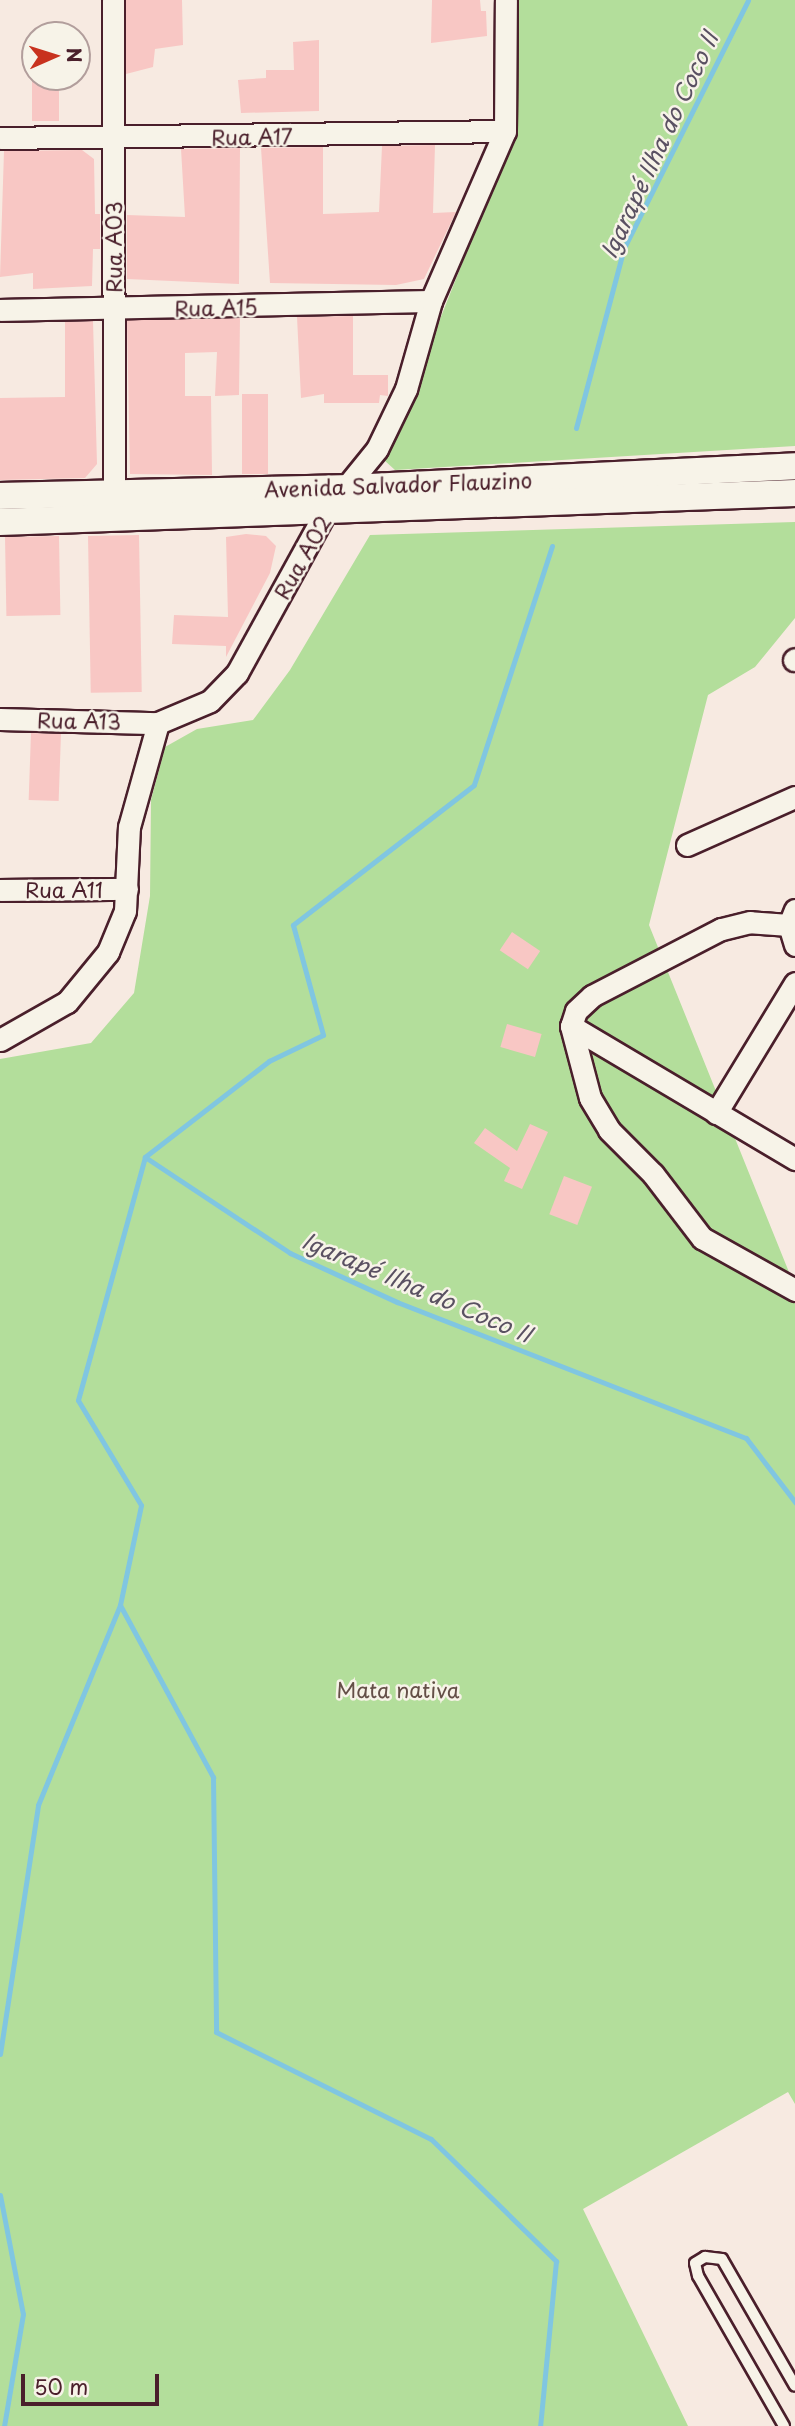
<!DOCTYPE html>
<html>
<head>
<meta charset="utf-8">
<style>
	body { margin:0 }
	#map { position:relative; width:795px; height:2426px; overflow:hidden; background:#f7eae1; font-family:"Playpen Sans",sans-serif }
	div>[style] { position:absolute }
	.green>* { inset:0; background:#b3de9b }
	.stream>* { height:5px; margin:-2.5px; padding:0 2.5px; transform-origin:2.5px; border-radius:2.5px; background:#80c6e1 }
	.building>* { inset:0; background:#f8c7c4; transform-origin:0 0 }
	.roads { filter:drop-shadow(2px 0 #4a1f2b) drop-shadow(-2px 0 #4a1f2b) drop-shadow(0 2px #4a1f2b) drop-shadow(0 -2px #4a1f2b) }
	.service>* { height:10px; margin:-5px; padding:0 5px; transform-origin:5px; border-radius:5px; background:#f7f3e8 }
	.minor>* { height:21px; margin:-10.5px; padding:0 10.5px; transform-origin:10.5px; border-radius:10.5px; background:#f7f3e8 }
	.tertiary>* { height:26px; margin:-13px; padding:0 13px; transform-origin:13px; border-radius:13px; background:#f7f3e8 }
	span { translate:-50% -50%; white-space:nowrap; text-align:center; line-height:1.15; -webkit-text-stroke:5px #f7f3e8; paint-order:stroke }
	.street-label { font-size:21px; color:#4a1f2b }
	.park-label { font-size:21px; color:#644f47 }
	.water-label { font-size:23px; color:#5a5162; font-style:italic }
	.north { position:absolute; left:21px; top:21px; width:70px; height:70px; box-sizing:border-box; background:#f7f3e8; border:2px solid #b29e9c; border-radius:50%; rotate:87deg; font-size:19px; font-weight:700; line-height:28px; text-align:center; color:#4a1f2b }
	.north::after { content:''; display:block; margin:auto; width:24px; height:32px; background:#c8321e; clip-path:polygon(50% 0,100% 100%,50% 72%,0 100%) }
	.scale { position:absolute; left:21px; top:2374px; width:138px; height:32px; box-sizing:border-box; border:4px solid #4a1f2b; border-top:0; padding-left:9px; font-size:21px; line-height:24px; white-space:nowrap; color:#4a1f2b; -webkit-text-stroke:5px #f7f3e8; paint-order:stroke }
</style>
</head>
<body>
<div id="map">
	<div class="green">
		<i style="clip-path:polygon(513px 0,795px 0,795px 446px,395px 470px,384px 460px,514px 133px)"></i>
		<i style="clip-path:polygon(795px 522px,795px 618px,755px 667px,708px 695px,649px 925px,795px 1287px,795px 2104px,788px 2092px,583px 2209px,688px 2426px,0 2426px,0 1059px,91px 1043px,134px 993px,150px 896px,151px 800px,165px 747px,197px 729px,253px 720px,290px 670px,370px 535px)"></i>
	</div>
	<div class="stream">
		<i style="left:576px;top:428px;width:186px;rotate:-75.1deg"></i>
		<i style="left:624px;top:248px;width:277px;rotate:-63.4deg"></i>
		<i style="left:552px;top:546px;width:251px;rotate:108.1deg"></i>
		<i style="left:474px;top:785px;width:229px;rotate:142.3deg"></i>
		<i style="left:293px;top:925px;width:114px;rotate:74.7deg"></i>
		<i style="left:323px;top:1035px;width:60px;rotate:154.3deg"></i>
		<i style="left:269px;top:1061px;width:157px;rotate:142.3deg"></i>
		<i style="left:145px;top:1157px;width:174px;rotate:33.5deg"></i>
		<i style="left:290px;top:1253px;width:118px;rotate:24.6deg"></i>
		<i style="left:397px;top:1302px;width:375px;rotate:21.3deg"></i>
		<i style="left:746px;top:1438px;width:81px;rotate:52.6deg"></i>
		<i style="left:120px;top:1605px;width:196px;rotate:61.6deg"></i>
		<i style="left:213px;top:1777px;width:255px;rotate:89.3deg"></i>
		<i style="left:216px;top:2032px;width:240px;rotate:26.5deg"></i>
		<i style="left:431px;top:2139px;width:175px;rotate:44.3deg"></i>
		<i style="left:556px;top:2261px;width:166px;rotate:95.5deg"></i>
		<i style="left:0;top:2054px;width:252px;rotate:-81.3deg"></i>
		<i style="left:38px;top:1805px;width:216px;rotate:-67.7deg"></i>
		<i style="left:120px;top:1605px;width:102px;rotate:-78.1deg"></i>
		<i style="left:141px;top:1505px;width:122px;rotate:-121deg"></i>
		<i style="left:78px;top:1400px;width:252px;rotate:-74.6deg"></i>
		<i style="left:0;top:2195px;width:121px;rotate:79.1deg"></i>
		<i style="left:23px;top:2314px;width:114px;rotate:99.6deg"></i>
	</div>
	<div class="building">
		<i style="clip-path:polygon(126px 0,182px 0,183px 45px,155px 49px,153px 67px,126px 74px)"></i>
		<i style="clip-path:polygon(432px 0,480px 0,481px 11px,486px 11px,487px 36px,431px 43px)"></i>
		<i style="clip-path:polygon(319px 40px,319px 111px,241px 113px,238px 80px,266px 78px,266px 70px,294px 70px,293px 42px)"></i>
		<i style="left:32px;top:77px;width:27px;height:44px"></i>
		<i style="clip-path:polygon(435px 145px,433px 213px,456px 212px,424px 279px,396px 285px,270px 283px,261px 148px,323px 147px,323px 214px,379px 212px,382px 146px)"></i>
		<i style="clip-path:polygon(240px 148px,239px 284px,127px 279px,127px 215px,185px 217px,181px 149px)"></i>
		<i style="clip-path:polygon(82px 150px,94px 159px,95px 214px,100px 214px,100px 249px,93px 249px,92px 286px,33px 289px,33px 273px,0 277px,4px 151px)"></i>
		<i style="clip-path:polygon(353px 316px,353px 375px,388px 375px,388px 396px,380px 395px,379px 403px,324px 403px,324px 394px,301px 398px,297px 317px)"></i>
		<i style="clip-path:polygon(240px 318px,239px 395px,215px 396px,217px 352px,185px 353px,185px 396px,211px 396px,212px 475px,130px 474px,127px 320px)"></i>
		<i style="clip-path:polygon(93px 321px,97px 464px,85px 478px,0 480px,0 398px,65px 397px,65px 322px)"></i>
		<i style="left:268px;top:394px;width:80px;height:26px;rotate:90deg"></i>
		<i style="clip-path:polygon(246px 534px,266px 536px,276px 546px,270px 573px,226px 657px,226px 646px,172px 644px,174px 615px,228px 617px,226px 537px)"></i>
		<i style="left:139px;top:535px;width:157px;height:51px;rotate:89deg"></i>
		<i style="left:59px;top:536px;width:79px;height:54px;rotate:89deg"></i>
		<i style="left:31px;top:733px;width:30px;height:67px;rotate:2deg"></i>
		<i style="left:512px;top:932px;width:34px;height:22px;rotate:34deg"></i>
		<i style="left:507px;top:1024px;width:36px;height:24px;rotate:16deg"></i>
		<i style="clip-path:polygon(530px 1124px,548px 1132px,522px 1189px,504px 1181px,510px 1168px,474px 1143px,485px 1128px,517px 1151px)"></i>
		<i style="left:564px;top:1176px;width:30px;height:41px;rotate:21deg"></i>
	</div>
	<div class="roads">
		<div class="service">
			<i style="left:784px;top:2426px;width:173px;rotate:-119.8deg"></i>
			<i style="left:698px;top:2276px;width:13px;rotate:-103deg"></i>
			<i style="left:695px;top:2263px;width:12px;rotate:-31deg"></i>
			<i style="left:705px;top:2257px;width:17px;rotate:7deg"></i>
			<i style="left:722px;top:2259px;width:146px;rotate:60.1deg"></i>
		</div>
		<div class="minor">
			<i style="left:113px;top:0;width:494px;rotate:89.9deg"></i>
			<i style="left:0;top:138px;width:505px;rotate:-0.79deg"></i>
			<i style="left:0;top:310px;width:431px;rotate:-1.2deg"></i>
			<i style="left:794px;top:660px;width:1px;rotate:-45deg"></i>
			<i style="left:0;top:719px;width:158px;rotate:1.5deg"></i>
			<i style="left:158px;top:723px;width:56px;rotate:-22.9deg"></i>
			<i style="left:210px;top:701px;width:39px;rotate:-46deg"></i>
			<i style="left:237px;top:673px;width:183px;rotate:-61.2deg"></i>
			<i style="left:325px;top:513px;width:82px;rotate:-50.9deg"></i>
			<i style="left:377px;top:449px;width:67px;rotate:-64.2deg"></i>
			<i style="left:406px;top:389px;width:91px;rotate:-74.1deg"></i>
			<i style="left:431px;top:301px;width:185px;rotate:-66.5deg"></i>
			<i style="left:505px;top:131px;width:131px;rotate:-89.6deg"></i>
			<i style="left:687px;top:845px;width:118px;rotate:-24deg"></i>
			<i style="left:0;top:890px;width:127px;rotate:-0.5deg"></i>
			<i style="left:795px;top:910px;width:16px;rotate:112deg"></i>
			<i style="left:789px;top:925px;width:21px;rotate:73deg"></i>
			<i style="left:789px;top:925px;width:39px;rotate:-176deg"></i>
			<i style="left:750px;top:922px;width:30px;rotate:166deg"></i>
			<i style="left:721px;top:929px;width:145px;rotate:152.6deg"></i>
			<i style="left:592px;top:996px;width:22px;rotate:137deg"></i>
			<i style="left:576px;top:1011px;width:16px;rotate:108deg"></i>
			<i style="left:571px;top:1026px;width:261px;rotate:30.7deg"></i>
			<i style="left:571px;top:1026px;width:74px;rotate:75.2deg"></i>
			<i style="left:590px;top:1098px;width:37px;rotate:59deg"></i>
			<i style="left:609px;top:1130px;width:62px;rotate:45deg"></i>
			<i style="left:653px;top:1174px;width:81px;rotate:52.6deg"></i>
			<i style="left:702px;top:1238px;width:107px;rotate:29.2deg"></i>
			<i style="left:0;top:1040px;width:77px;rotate:-29.6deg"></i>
			<i style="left:67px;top:1002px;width:65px;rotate:-50.6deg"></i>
			<i style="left:108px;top:952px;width:44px;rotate:-67.5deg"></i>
			<i style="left:125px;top:911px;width:84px;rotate:-87.3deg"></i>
			<i style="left:129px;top:827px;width:108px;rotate:-74.4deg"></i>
			<i style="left:716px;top:1113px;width:152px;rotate:-58.7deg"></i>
		</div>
		<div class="tertiary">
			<i style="left:0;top:496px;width:349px;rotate:-1.3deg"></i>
			<i style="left:349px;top:488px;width:447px;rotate:-2.8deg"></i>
			<i style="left:0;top:522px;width:796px;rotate:-2.09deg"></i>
		</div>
	</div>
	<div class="street-label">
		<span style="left:252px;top:136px;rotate:-1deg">Rua A17</span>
		<span style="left:113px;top:247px;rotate:-90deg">Rua A03</span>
		<span style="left:216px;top:307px;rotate:-1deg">Rua A15</span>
		<span style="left:398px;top:484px;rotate:-2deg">Avenida Salvador Flauzino</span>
		<span style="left:302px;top:557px;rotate:-60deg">Rua A02</span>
		<span style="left:79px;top:720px;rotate:1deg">Rua A13</span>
		<span style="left:64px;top:889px">Rua A11</span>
	</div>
	<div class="park-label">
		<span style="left:398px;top:1689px">Mata nativa</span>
	</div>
	<div class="water-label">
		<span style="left:659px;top:145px;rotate:-65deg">Igarapé Ilha do Coco II</span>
		<span style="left:417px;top:1287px;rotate:23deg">Igarapé Ilha do Coco II</span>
	</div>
	<div class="north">N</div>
	<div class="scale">50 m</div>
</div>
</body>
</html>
